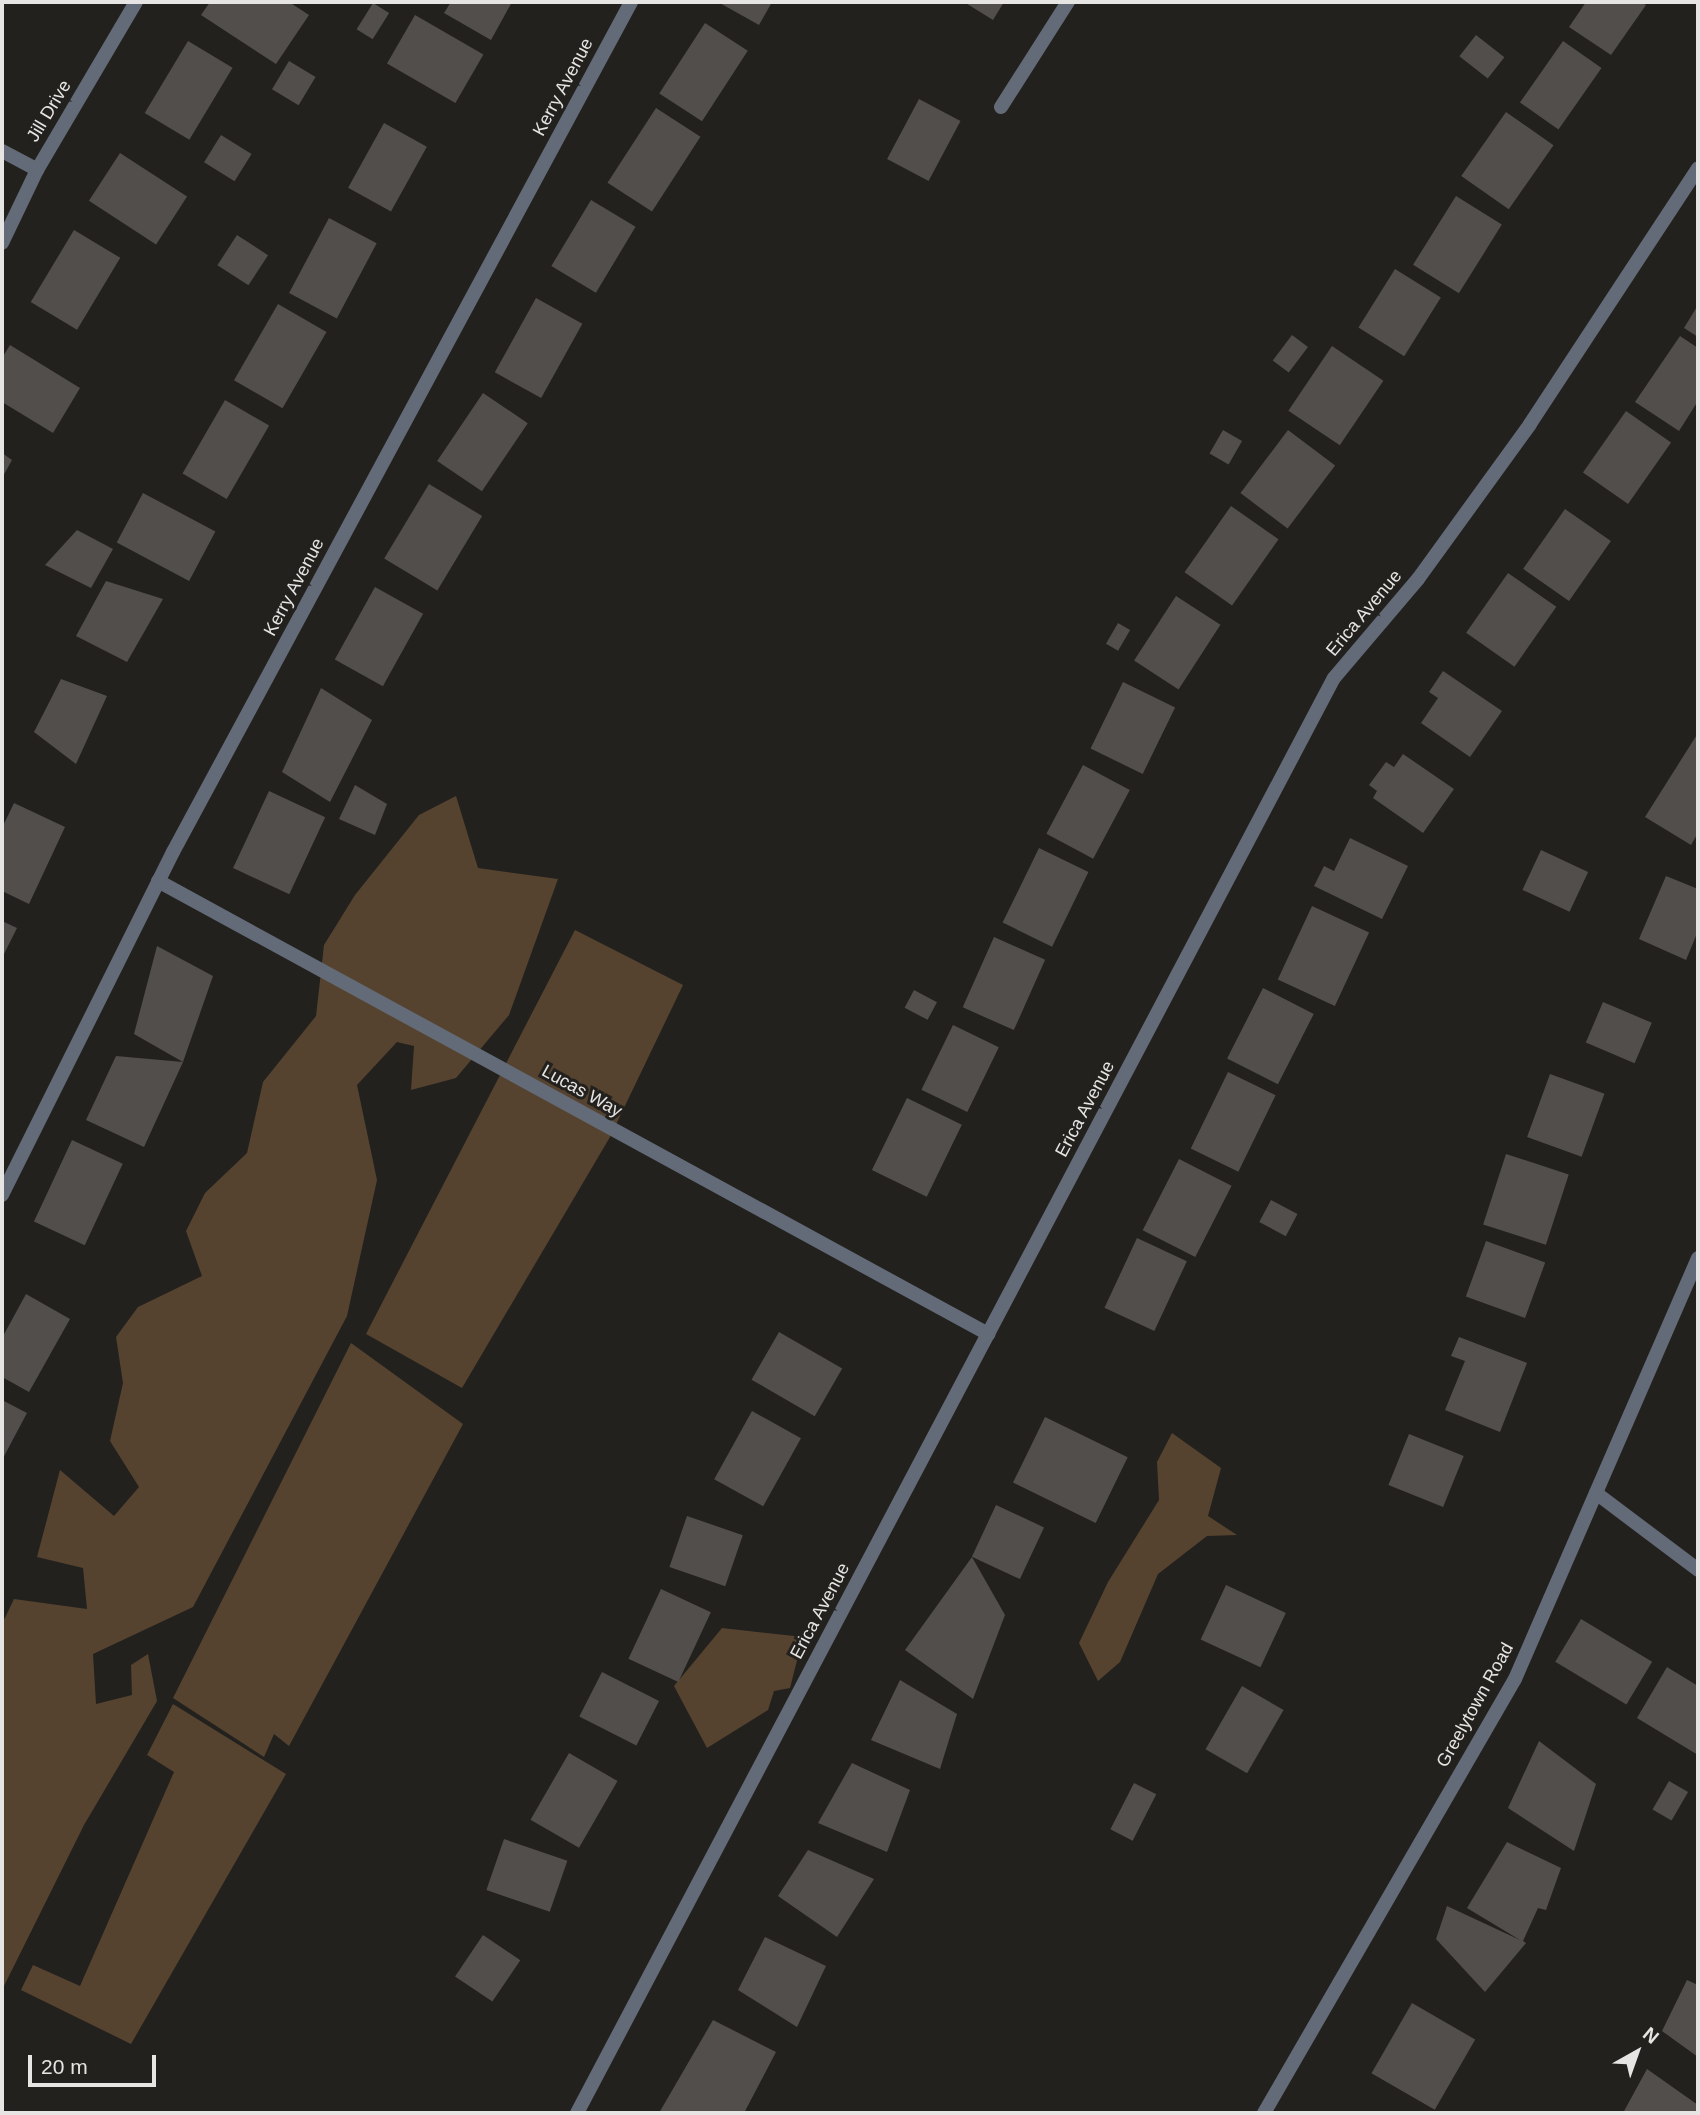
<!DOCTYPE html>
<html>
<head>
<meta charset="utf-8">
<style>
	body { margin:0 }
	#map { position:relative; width:1700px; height:2115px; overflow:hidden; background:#23211e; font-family:Helvetica,sans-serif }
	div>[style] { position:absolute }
	.green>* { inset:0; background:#55432f }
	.building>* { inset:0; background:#514e4c; transform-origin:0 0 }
	.minor>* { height:14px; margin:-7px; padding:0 7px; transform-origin:7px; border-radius:7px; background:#626b77 }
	span { translate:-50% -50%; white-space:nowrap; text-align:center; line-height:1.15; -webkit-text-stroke:6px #23211e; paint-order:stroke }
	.street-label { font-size:18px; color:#e6e5e3 }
	.frame { position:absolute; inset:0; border:4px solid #e6e5e3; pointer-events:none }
	.north { position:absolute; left:1602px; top:2017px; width:70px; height:70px; -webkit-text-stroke:5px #23211e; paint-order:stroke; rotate:40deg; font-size:19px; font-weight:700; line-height:28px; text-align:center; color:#e6e5e3 }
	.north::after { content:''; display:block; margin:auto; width:24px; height:32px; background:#e6e5e3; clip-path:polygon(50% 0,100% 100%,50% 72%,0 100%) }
	.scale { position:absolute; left:28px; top:2055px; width:128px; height:32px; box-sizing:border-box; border:4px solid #e6e5e3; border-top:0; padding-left:9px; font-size:21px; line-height:24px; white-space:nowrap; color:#e6e5e3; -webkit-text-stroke:5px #23211e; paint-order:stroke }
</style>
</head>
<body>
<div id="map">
	<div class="green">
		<i style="clip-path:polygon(456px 796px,478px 868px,558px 879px,509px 1015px,456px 1078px,411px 1090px,414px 1046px,397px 1042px,357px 1085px,377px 1180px,347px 1316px,193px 1607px,93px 1654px,96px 1704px,132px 1695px,131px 1665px,148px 1654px,157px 1701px,84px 1825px,2px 1990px,2px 1624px,14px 1599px,87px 1609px,83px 1568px,37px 1557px,60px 1470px,114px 1516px,139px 1487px,110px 1441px,123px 1383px,116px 1337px,138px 1307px,202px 1276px,186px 1231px,205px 1193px,247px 1153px,263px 1082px,316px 1016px,324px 945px,355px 895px,419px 815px)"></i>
		<i style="clip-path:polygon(575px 930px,683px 985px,610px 1137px,462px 1388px,366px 1334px)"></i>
		<i style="clip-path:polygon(351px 1343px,463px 1424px,289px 1746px,274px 1734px,264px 1757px,173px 1698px)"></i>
		<i style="clip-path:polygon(1172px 1433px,1221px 1468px,1208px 1516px,1237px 1535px,1207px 1536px,1158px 1574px,1120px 1662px,1098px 1681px,1079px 1643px,1108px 1582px,1159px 1500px,1157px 1462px)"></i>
		<i style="clip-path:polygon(722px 1628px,803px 1637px,790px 1688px,774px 1691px,768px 1710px,707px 1748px,674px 1686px)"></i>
		<i style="clip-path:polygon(173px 1704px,286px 1774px,131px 2044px,21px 1990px,33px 1965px,80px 1986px,174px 1772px,147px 1755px)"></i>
	</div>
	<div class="building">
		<i style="clip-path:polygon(210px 2px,289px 2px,309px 15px,276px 64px,201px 15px)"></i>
		<i style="clip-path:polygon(451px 2px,512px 2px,491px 40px,444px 13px)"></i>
		<i style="clip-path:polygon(718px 2px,772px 2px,759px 25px)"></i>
		<i style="clip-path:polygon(964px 2px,1004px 2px,993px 20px)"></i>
		<i style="clip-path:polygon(1586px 2px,1641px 2px,1646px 5px,1611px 55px,1569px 27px)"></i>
		<i style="left:373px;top:3px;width:19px;height:31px;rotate:32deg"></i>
		<i style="left:415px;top:15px;width:79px;height:56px;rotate:30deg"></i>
		<i style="left:705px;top:23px;width:51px;height:84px;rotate:33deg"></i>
		<i style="left:1476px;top:35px;width:36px;height:27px;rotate:38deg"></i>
		<i style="left:188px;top:41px;width:52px;height:84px;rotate:31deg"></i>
		<i style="left:1563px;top:41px;width:47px;height:75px;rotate:35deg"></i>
		<i style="left:289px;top:61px;width:31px;height:33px;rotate:31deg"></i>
		<i style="left:919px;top:99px;width:47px;height:68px;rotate:28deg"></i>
		<i style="left:656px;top:108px;width:53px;height:89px;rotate:33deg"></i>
		<i style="left:1506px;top:112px;width:58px;height:78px;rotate:35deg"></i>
		<i style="left:384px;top:123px;width:49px;height:74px;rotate:29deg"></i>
		<i style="left:221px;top:135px;width:36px;height:32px;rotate:32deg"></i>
		<i style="left:120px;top:153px;width:80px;height:57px;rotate:33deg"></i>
		<i style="left:1456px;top:196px;width:54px;height:81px;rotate:32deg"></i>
		<i style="left:591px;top:200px;width:52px;height:77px;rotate:31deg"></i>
		<i style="left:329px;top:218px;width:54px;height:85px;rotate:28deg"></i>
		<i style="left:74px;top:230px;width:54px;height:84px;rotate:31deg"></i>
		<i style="left:237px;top:235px;width:37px;height:36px;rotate:33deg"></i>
		<i style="left:1395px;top:269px;width:54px;height:69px;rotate:32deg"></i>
		<i style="left:536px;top:298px;width:53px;height:85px;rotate:29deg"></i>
		<i style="left:278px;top:304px;width:56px;height:88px;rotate:30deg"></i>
		<i style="clip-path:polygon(1698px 305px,1698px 337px,1684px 328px)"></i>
		<i style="left:1292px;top:335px;width:20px;height:32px;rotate:37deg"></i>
		<i style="clip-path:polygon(1680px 336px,1698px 348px,1698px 401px,1679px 431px,1635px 402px)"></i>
		<i style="clip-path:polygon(10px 345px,80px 388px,53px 433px,2px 402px,2px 358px)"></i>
		<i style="left:1332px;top:346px;width:62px;height:78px;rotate:34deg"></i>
		<i style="left:483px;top:393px;width:54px;height:82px;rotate:34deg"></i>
		<i style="left:225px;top:400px;width:51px;height:85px;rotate:30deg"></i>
		<i style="left:1626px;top:411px;width:55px;height:75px;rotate:35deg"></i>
		<i style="left:1223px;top:430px;width:22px;height:27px;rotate:30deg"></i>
		<i style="left:1288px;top:430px;width:59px;height:79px;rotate:37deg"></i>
		<i style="clip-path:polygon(2px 453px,12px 460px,2px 478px)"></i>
		<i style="left:429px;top:484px;width:62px;height:87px;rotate:31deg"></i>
		<i style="left:143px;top:493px;width:82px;height:56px;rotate:28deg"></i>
		<i style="left:1231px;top:506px;width:58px;height:81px;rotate:35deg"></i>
		<i style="left:1565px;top:509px;width:56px;height:73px;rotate:35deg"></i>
		<i style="clip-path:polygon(77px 530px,113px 549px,91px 588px,45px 565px)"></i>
		<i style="left:1508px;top:573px;width:59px;height:73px;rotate:35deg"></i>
		<i style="clip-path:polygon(106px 581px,163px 599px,127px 662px,76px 636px)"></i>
		<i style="left:375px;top:587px;width:55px;height:83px;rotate:29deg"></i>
		<i style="left:1176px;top:596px;width:53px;height:77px;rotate:33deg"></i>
		<i style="left:1118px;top:623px;width:14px;height:24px;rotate:30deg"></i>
		<i style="clip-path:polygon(1443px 671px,1502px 711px,1470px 757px,1421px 723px,1438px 698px,1429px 692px)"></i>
		<i style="clip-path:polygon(61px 679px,107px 696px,76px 764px,34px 732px)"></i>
		<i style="left:1123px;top:682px;width:58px;height:74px;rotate:26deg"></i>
		<i style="clip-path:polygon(321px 688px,372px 720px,330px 802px,282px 772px)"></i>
		<i style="clip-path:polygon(1698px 733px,1698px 833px,1691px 845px,1645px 817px)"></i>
		<i style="clip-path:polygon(1403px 754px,1454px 789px,1423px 833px,1373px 798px,1377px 791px,1369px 785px,1386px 762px,1394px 767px)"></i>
		<i style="left:1083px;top:765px;width:53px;height:78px;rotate:28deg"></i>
		<i style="clip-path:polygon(355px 785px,387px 804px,375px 835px,339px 819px)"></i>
		<i style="left:269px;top:791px;width:62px;height:85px;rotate:25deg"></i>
		<i style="clip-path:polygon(14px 803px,65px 827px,29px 904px,2px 891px,2px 828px)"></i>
		<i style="clip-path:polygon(1350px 838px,1408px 866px,1382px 919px,1314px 886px,1324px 866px,1334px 871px)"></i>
		<i style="left:1039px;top:848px;width:55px;height:83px;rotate:26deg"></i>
		<i style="left:1541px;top:850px;width:52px;height:44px;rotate:25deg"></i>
		<i style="clip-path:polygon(1666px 876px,1698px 889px,1698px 931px,1686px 960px,1639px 939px)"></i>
		<i style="left:1312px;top:906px;width:63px;height:81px;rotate:25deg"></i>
		<i style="clip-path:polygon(2px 921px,17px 928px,2px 958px)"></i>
		<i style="left:994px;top:937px;width:56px;height:77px;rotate:24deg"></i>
		<i style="clip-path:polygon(157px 946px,213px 976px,183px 1062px,144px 1147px,86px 1120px,116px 1056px,183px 1062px,134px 1034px)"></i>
		<i style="left:1263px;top:988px;width:57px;height:79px;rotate:27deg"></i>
		<i style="left:914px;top:990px;width:26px;height:20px;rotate:28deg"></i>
		<i style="left:1603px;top:1002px;width:53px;height:44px;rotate:23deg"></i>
		<i style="left:953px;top:1025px;width:51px;height:72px;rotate:26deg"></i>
		<i style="left:1228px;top:1072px;width:53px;height:85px;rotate:26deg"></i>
		<i style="left:1550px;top:1074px;width:58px;height:67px;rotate:20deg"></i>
		<i style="left:907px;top:1098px;width:61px;height:80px;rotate:26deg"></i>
		<i style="left:72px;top:1140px;width:56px;height:90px;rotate:25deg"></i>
		<i style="left:1506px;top:1154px;width:66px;height:74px;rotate:18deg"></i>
		<i style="left:1179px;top:1159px;width:59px;height:80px;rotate:27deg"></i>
		<i style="left:1271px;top:1200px;width:30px;height:25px;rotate:28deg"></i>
		<i style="left:1137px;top:1238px;width:55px;height:77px;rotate:25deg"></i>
		<i style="left:1486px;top:1241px;width:63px;height:59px;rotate:20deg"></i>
		<i style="clip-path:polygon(26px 1294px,70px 1319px,29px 1392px,2px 1377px,2px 1338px)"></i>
		<i style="left:779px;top:1332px;width:73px;height:55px;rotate:30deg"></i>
		<i style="clip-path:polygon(1459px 1337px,1527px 1363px,1500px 1432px,1445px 1410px,1465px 1361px,1451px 1356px)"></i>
		<i style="clip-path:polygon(2px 1400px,27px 1413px,2px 1460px)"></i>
		<i style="left:752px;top:1411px;width:56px;height:78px;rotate:29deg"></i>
		<i style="left:1045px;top:1417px;width:92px;height:73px;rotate:26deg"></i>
		<i style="left:1409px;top:1434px;width:59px;height:55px;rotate:22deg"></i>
		<i style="left:996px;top:1505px;width:53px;height:57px;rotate:25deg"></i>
		<i style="left:687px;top:1516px;width:59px;height:54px;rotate:19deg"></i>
		<i style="clip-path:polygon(972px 1557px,1005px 1615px,973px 1699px,905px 1650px)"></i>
		<i style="left:1226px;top:1585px;width:66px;height:60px;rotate:25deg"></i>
		<i style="left:661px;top:1589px;width:55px;height:77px;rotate:25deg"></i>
		<i style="left:1581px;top:1619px;width:83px;height:50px;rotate:31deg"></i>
		<i style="clip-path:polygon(1667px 1667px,1698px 1686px,1698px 1755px,1637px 1718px)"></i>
		<i style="left:602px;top:1672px;width:64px;height:50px;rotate:27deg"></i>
		<i style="clip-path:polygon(900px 1680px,957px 1714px,940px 1769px,871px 1740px)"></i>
		<i style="left:1242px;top:1686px;width:48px;height:73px;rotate:30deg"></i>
		<i style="clip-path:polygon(1539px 1741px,1596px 1784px,1574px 1851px,1508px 1808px)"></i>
		<i style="left:569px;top:1753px;width:56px;height:77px;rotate:30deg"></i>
		<i style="clip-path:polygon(852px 1763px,910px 1790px,887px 1852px,818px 1823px)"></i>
		<i style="left:1669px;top:1781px;width:22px;height:33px;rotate:30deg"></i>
		<i style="left:1134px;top:1783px;width:25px;height:52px;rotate:27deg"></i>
		<i style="left:504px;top:1839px;width:67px;height:54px;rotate:19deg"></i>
		<i style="clip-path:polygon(1507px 1842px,1561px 1868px,1546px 1910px,1538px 1908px,1523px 1941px,1526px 1943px,1485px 1992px,1436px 1939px,1447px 1906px,1520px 1940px,1467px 1908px)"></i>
		<i style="clip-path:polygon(808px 1850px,874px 1879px,837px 1937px,778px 1896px)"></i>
		<i style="left:483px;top:1935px;width:45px;height:50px;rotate:34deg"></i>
		<i style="clip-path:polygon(765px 1937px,826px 1966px,797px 2027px,738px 1990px)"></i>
		<i style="clip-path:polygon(1687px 1980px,1698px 1985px,1698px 2057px,1662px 2031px)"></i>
		<i style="left:1412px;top:2003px;width:73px;height:81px;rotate:30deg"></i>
		<i style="clip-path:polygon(713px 2020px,776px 2052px,744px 2113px,659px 2113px)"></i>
		<i style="clip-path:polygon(1647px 2069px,1698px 2105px,1698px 2113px,1623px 2113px)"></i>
	</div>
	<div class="minor">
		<i style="left:1001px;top:107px;width:125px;rotate:-57.5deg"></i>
		<i style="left:2px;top:151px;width:40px;rotate:28deg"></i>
		<i style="left:2px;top:243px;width:81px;rotate:-64.4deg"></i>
		<i style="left:37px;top:170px;width:195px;rotate:-59.5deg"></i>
		<i style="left:158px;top:881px;width:946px;rotate:28.62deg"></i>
		<i style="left:2px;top:1195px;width:383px;rotate:-63.5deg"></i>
		<i style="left:173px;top:852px;width:966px;rotate:-61.68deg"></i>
		<i style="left:1596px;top:1493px;width:128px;rotate:37deg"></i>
		<i style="left:577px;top:2113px;width:1622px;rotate:-62.19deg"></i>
		<i style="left:1334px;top:678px;width:130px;rotate:-49.7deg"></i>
		<i style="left:1418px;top:579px;width:191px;rotate:-54.1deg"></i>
		<i style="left:1530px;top:424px;width:306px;rotate:-56.7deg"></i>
		<i style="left:1264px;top:2113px;width:501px;rotate:-59.96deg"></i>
		<i style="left:1515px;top:1679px;width:459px;rotate:-66.5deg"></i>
	</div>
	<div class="street-label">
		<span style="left:563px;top:87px;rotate:-62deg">Kerry Avenue</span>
		<span style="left:49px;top:111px;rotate:-59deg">Jill Drive</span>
		<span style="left:294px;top:587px;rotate:-62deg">Kerry Avenue</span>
		<span style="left:1364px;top:613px;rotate:-50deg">Erica Avenue</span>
		<span style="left:582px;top:1091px;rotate:29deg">Lucas Way</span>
		<span style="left:1085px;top:1109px;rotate:-62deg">Erica Avenue</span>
		<span style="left:820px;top:1611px;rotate:-62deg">Erica Avenue</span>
		<span style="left:1475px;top:1705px;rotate:-61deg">Greelytown Road</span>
	</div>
	<div class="frame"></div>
	<div class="north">N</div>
	<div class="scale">20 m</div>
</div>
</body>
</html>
